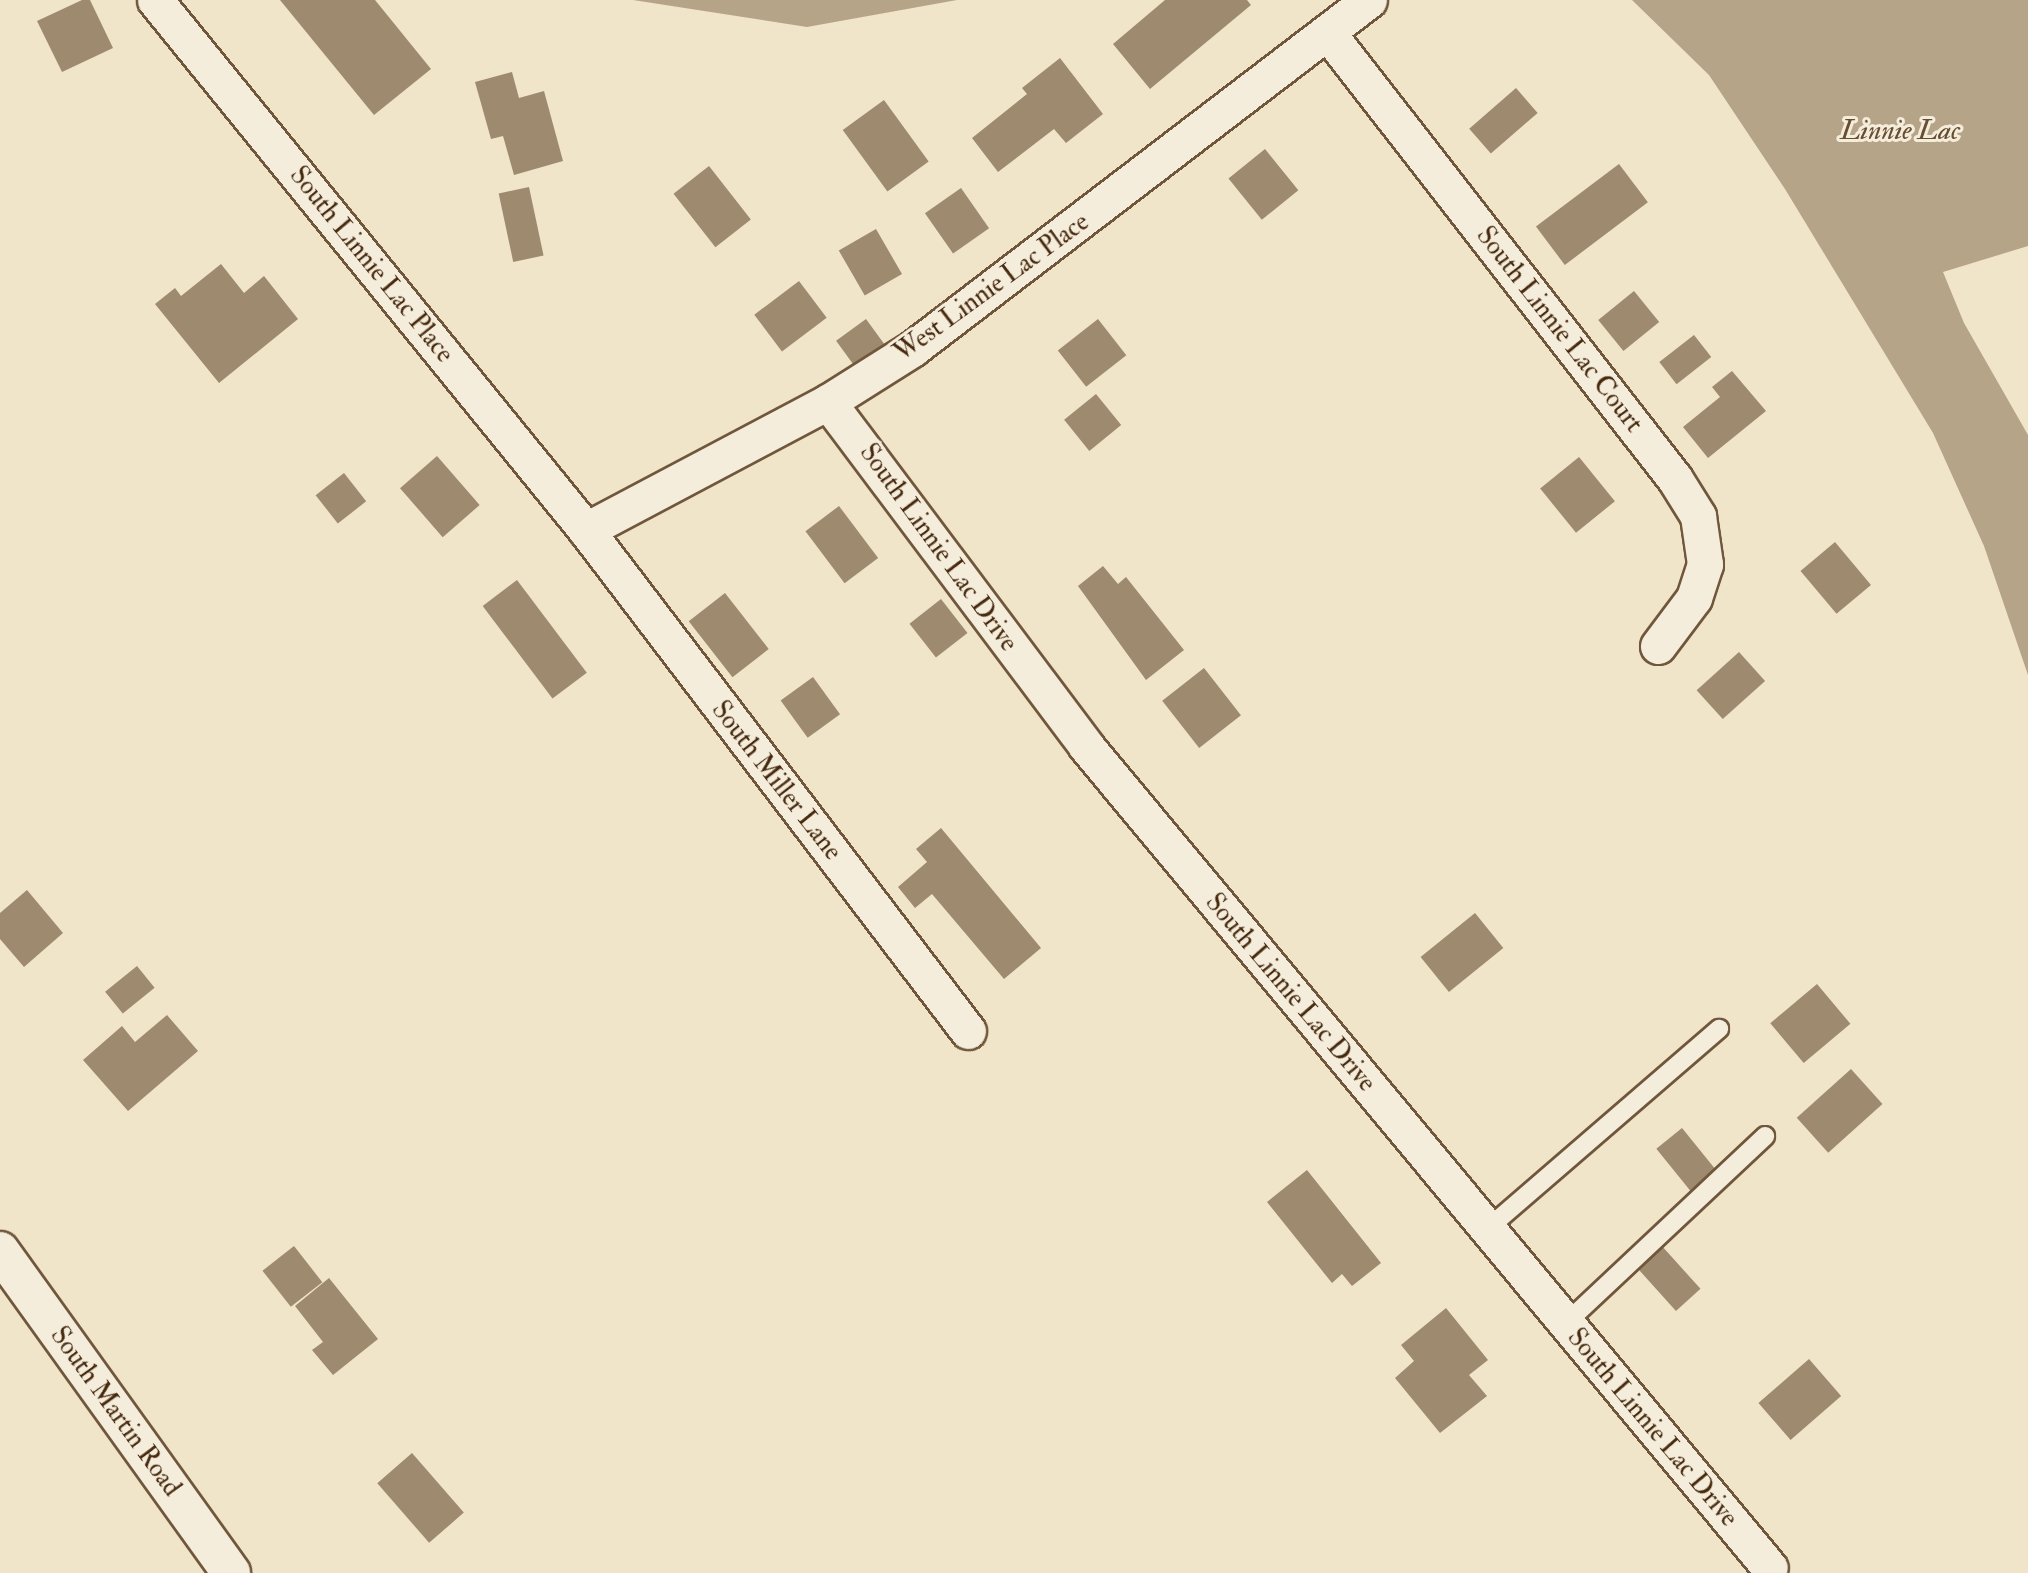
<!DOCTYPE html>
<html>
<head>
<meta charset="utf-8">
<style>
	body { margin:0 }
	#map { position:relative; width:2028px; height:1573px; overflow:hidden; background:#f0e4c9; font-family:"IM FELL Double Pica",serif }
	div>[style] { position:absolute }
	.water>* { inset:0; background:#b6a489 }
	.building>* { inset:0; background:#9e8a6f; transform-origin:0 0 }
	.roads { filter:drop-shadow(2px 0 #70573c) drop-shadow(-2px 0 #70573c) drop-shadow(0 2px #70573c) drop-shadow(0 -2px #70573c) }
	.service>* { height:18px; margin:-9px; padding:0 9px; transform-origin:9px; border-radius:9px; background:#f5eddc }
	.minor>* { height:35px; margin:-17.5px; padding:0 17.5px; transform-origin:17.5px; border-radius:17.5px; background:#f5eddc }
	.tertiary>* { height:38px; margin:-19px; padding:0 19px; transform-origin:19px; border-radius:19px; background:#f5eddc }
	span { translate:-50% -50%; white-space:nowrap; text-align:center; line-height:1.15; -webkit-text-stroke:6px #f5eddc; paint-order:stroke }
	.street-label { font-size:26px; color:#45280d }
	.water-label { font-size:28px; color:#674d32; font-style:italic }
</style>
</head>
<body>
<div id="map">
	<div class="water">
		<i style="clip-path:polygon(633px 0,957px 0,807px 27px)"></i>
		<i style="clip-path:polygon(1632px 0,2028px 0,2028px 246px,1943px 272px,1964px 323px,2028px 435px,2028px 675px,1984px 546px,1933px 433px,1785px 189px,1709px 75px)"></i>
	</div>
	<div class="building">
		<i style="clip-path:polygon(82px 0,90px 0,113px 48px,62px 72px,37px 21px)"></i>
		<i style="clip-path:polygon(280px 0,375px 0,431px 69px,374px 115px)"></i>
		<i style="clip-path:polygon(1165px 0,1247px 0,1251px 5px,1150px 89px,1113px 44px)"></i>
		<i style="clip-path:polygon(1060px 58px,1103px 114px,1066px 143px,1054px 129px,998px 172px,972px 138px,1027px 94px,1022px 88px)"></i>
		<i style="clip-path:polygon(512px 72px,519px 98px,544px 91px,563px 161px,514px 175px,503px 136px,491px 139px,475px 82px)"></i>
		<i style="left:1516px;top:88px;width:33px;height:62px;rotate:49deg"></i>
		<i style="left:884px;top:100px;width:76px;height:51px;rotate:54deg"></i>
		<i style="left:1265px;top:149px;width:53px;height:47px;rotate:51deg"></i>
		<i style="left:1619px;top:164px;width:48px;height:104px;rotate:53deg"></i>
		<i style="left:709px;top:166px;width:68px;height:45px;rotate:52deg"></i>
		<i style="left:529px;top:187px;width:70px;height:31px;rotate:78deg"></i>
		<i style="left:961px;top:188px;width:49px;height:44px;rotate:55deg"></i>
		<i style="left:876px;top:229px;width:52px;height:43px;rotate:60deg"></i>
		<i style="clip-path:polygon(221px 264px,244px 293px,264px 276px,298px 319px,219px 383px,155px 304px,175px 288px,181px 296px)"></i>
		<i style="left:799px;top:281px;width:46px;height:56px;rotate:53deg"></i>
		<i style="left:1634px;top:291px;width:40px;height:46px;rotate:51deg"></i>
		<i style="left:866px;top:319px;width:36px;height:37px;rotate:54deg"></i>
		<i style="left:1098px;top:319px;width:46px;height:51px;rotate:52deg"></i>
		<i style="left:1694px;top:335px;width:28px;height:44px;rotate:52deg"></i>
		<i style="clip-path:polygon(1732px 371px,1766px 411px,1708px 458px,1683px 427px,1720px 397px,1712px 387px)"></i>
		<i style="left:1096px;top:394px;width:40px;height:41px;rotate:51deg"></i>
		<i style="left:437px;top:456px;width:65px;height:49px;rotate:49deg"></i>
		<i style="left:1579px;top:457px;width:57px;height:50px;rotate:51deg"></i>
		<i style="left:344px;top:473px;width:36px;height:36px;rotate:52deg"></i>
		<i style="left:839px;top:506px;width:65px;height:42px;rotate:53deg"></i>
		<i style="left:1835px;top:542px;width:56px;height:45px;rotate:50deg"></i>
		<i style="clip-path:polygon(1103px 566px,1118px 584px,1126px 577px,1184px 650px,1146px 680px,1078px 586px)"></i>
		<i style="left:517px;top:580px;width:116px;height:43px;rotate:53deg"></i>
		<i style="left:725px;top:593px;width:71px;height:46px;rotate:52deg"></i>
		<i style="left:941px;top:599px;width:43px;height:40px;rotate:52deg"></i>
		<i style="left:1739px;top:652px;width:39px;height:57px;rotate:48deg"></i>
		<i style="left:1204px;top:668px;width:60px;height:53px;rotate:52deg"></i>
		<i style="left:813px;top:677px;width:46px;height:40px;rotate:54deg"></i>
		<i style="clip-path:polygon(941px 828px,1041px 948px,1004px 979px,932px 894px,915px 908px,898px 887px,927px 862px,916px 849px)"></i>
		<i style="clip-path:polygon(27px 890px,63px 933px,24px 967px,0 939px,0 913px)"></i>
		<i style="left:1475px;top:913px;width:45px;height:70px;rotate:51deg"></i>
		<i style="left:137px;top:966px;width:28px;height:41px;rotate:51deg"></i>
		<i style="left:1817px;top:984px;width:52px;height:61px;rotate:50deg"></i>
		<i style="clip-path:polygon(167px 1015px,198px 1051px,128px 1111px,83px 1060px,122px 1026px,135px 1042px)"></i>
		<i style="left:1851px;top:1069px;width:47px;height:73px;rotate:48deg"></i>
		<i style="left:1682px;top:1128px;width:62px;height:33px;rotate:51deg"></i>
		<i style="clip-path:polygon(1307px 1170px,1381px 1263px,1352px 1286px,1342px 1274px,1332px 1283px,1267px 1202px)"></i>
		<i style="left:1661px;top:1245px;width:59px;height:33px;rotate:48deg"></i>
		<i style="left:294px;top:1246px;width:46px;height:40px;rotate:52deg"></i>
		<i style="clip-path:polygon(329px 1278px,378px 1339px,333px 1375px,312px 1350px,323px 1342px,295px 1306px)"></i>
		<i style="clip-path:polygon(1446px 1308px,1488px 1360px,1469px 1375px,1487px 1396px,1440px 1433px,1395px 1378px,1414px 1361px,1401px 1345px)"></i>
		<i style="left:1809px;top:1359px;width:49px;height:67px;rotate:49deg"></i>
		<i style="left:412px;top:1453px;width:79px;height:46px;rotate:49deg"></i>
	</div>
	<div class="roads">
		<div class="service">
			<i style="left:1486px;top:1230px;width:308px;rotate:-40.8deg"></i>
			<i style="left:1564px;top:1325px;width:276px;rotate:-43.2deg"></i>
		</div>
		<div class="minor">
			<i style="left:155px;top:0;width:683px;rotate:50.88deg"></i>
			<i style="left:586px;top:530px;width:630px;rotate:52.68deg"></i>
			<i style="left:1327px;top:32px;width:566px;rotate:52.1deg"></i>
			<i style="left:1675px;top:479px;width:44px;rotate:58.1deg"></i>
			<i style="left:1698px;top:516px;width:49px;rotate:81.7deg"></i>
			<i style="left:1705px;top:564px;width:36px;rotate:108deg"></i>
			<i style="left:1694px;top:598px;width:60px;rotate:126.9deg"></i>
			<i style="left:828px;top:402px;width:430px;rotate:53.1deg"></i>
			<i style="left:1086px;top:746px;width:1069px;rotate:50.24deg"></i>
			<i style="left:586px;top:530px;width:274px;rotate:-27.9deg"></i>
			<i style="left:828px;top:402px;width:99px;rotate:-32.2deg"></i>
			<i style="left:912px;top:349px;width:575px;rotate:-37.37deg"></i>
		</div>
		<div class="tertiary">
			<i style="left:0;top:1251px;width:396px;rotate:54.3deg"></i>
		</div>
	</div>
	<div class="street-label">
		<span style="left:371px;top:265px;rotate:51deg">South Linnie Lac Place</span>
		<span style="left:992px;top:288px;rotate:-36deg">West Linnie Lac Place</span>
		<span style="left:1559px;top:330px;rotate:52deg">South Linnie Lac Court</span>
		<span style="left:938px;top:548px;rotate:54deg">South Linnie Lac Drive</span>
		<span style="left:776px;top:781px;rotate:52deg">South Miller Lane</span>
		<span style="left:1290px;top:993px;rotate:50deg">South Linnie Lac Drive</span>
		<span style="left:115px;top:1412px;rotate:54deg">South Martin Road</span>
		<span style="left:1652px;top:1428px;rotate:50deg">South Linnie Lac Drive</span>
	</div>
	<div class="water-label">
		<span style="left:1900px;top:131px">Linnie Lac</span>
	</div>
</div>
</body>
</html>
